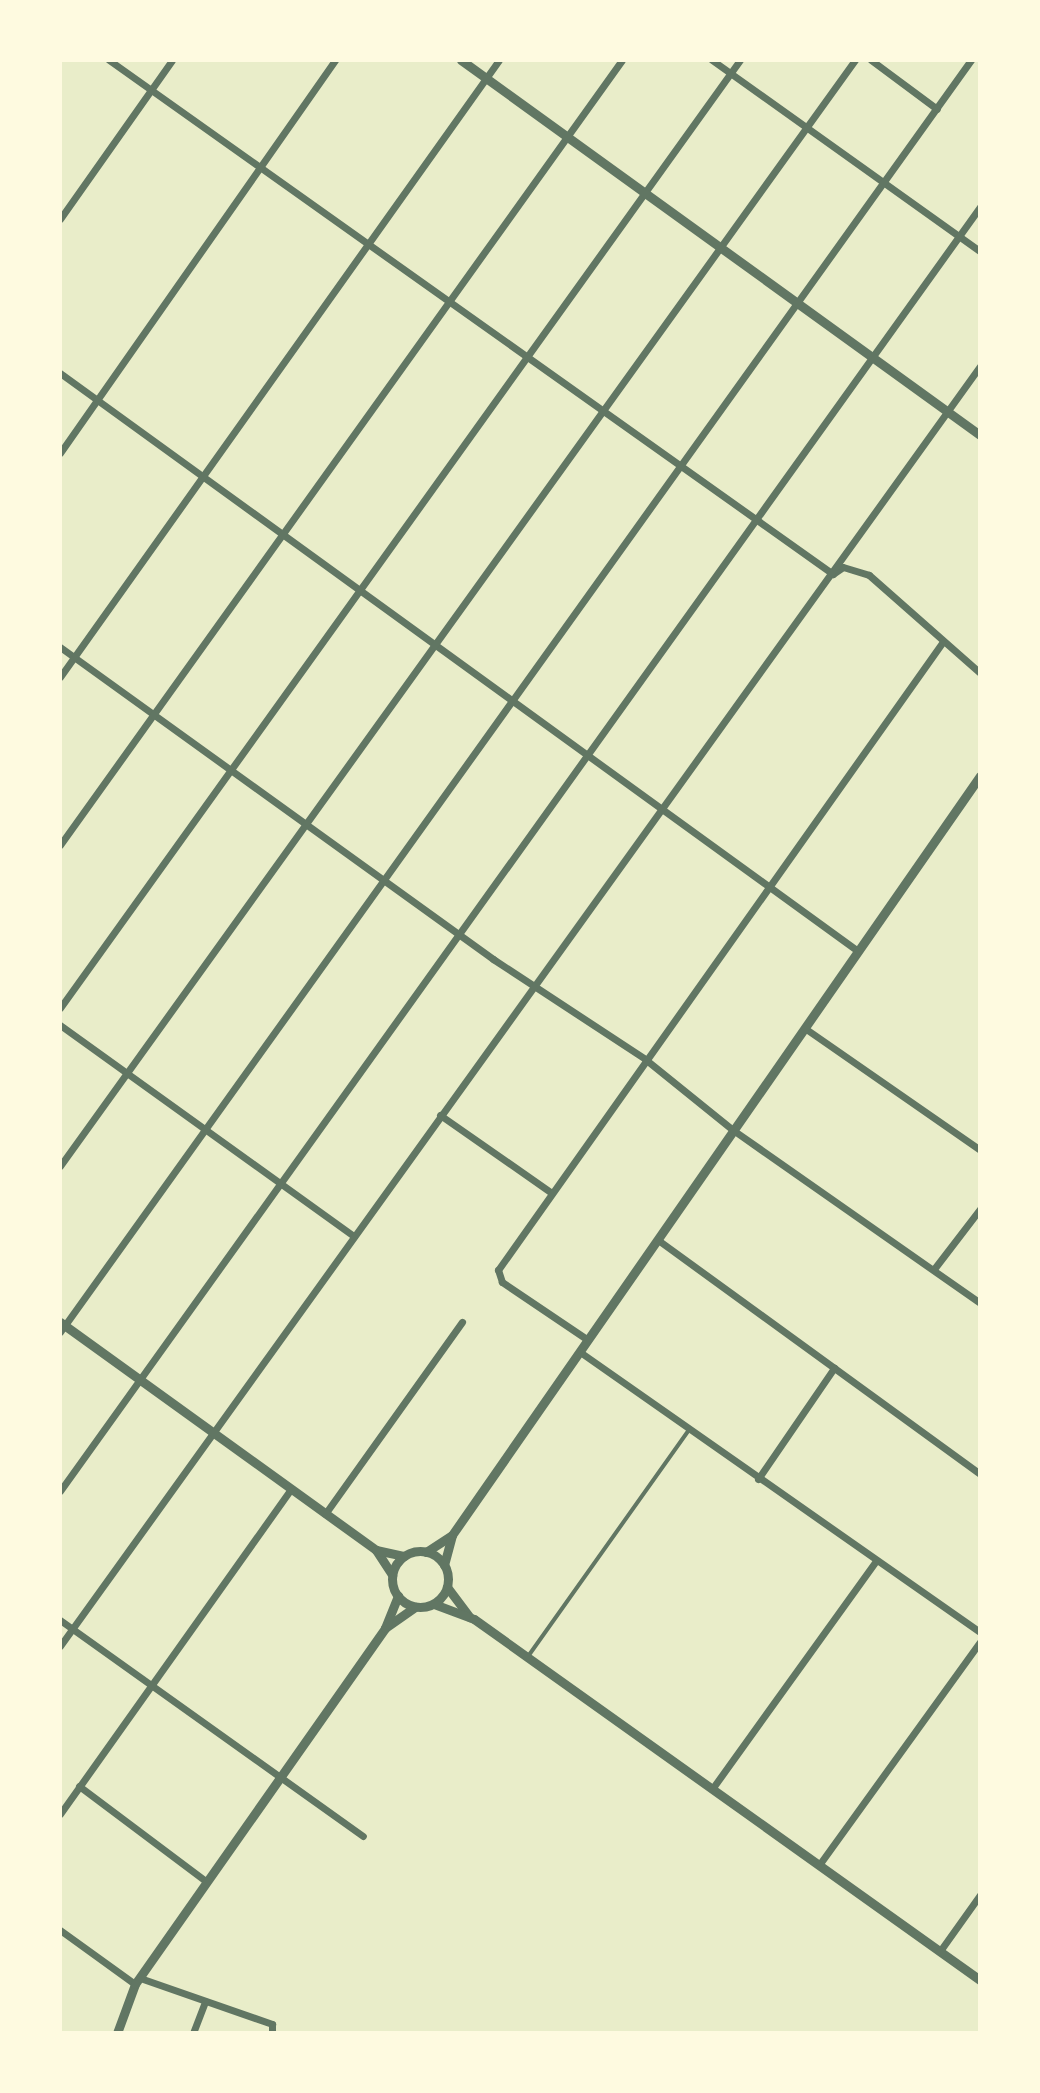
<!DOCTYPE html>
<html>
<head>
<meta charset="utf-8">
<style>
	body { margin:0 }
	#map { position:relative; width:1040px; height:2093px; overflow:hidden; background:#e9edc9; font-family:Montserrat,sans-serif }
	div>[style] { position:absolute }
	.service>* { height:4px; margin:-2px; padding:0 2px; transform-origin:2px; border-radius:2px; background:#617663 }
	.minor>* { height:7px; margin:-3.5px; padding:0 3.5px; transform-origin:3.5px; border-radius:3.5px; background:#617663 }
	.tertiary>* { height:9px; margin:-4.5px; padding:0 4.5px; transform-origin:4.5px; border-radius:4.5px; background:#617663 }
	.tertiary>.ring { margin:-4.5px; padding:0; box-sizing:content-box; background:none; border:9px solid #617663; border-radius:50% }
	span { translate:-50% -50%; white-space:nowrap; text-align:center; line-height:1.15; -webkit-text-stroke:6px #fefae0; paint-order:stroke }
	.frame { position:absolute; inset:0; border:62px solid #fefae0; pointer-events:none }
</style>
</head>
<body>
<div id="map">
	<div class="service">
		<i style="left:529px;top:1655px;width:276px;rotate:-54.6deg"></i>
	</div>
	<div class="minor">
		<i style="left:109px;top:60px;width:888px;rotate:35.37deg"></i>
		<i style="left:833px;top:574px;width:12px;rotate:-35deg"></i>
		<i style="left:843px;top:567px;width:27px;rotate:17deg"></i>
		<i style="left:869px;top:575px;width:148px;rotate:41.4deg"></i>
		<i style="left:712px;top:60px;width:329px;rotate:35.5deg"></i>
		<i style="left:871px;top:60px;width:82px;rotate:36.6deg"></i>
		<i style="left:60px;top:219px;width:194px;rotate:-54.8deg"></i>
		<i style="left:60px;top:373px;width:985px;rotate:35.92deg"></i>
		<i style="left:60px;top:453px;width:480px;rotate:-55deg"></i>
		<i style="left:60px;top:647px;width:534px;rotate:35.77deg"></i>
		<i style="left:493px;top:959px;width:182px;rotate:33.3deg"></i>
		<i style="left:645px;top:1059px;width:113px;rotate:38.9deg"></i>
		<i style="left:733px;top:1130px;width:302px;rotate:35deg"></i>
		<i style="left:60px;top:677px;width:757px;rotate:-54.57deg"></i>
		<i style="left:60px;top:845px;width:965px;rotate:-54.4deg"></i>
		<i style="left:60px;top:1008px;width:1167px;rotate:-54.35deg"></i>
		<i style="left:60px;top:1025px;width:362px;rotate:35.7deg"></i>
		<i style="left:806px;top:1029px;width:212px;rotate:34.8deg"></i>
		<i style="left:440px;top:1115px;width:136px;rotate:34.9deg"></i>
		<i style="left:60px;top:1166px;width:1362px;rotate:-54.29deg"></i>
		<i style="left:658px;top:1240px;width:398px;rotate:36deg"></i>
		<i style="left:934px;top:1269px;width:76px;rotate:-52.5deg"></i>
		<i style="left:60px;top:1332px;width:1565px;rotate:-54.39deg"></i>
		<i style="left:588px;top:1340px;width:104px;rotate:-146deg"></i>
		<i style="left:502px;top:1282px;width:13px;rotate:-108deg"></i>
		<i style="left:498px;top:1270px;width:768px;rotate:-54.7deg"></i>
		<i style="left:580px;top:1352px;width:488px;rotate:35deg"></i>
		<i style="left:758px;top:1479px;width:135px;rotate:-55.6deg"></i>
		<i style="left:60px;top:1491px;width:1580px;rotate:-54.38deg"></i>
		<i style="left:325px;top:1514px;width:236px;rotate:-54.5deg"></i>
		<i style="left:60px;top:1620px;width:372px;rotate:35.5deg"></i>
		<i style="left:60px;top:1646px;width:1576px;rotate:-54.29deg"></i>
		<i style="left:79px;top:1786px;width:160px;rotate:36.9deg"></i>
		<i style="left:712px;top:1789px;width:279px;rotate:-54.3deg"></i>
		<i style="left:60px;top:1814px;width:399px;rotate:-54.6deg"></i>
		<i style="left:819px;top:1865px;width:275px;rotate:-54.2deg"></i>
		<i style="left:60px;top:1930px;width:92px;rotate:35.8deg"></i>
		<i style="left:940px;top:1951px;width:69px;rotate:-54.5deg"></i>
		<i style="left:140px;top:1978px;width:140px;rotate:19.2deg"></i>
		<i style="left:272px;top:2024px;width:9px;rotate:90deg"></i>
		<i style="left:193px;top:2033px;width:34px;rotate:-69deg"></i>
	</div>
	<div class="tertiary">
		<i style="left:461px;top:60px;width:640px;rotate:35.85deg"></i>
		<i style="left:60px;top:1322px;width:390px;rotate:35.8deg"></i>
		<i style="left:376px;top:1550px;width:30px;rotate:57deg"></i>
		<i style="left:376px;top:1550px;width:29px;rotate:12deg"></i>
		<i class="ring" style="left:392px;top:1551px;width:47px;height:47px"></i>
		<i style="left:426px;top:1552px;width:31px;rotate:-33deg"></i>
		<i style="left:444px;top:1565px;width:31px;rotate:-75deg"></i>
		<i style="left:452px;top:1535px;width:925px;rotate:-55.18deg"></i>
		<i style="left:447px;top:1587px;width:38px;rotate:53deg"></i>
		<i style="left:434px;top:1604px;width:43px;rotate:20.6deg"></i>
		<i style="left:474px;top:1619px;width:622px;rotate:35.51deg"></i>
		<i style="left:385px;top:1628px;width:37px;rotate:-35deg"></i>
		<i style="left:117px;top:2033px;width:52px;rotate:-69.8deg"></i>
		<i style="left:135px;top:1984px;width:435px;rotate:-54.9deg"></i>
		<i style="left:385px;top:1628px;width:35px;rotate:-68deg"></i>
	</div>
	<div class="frame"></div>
</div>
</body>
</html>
